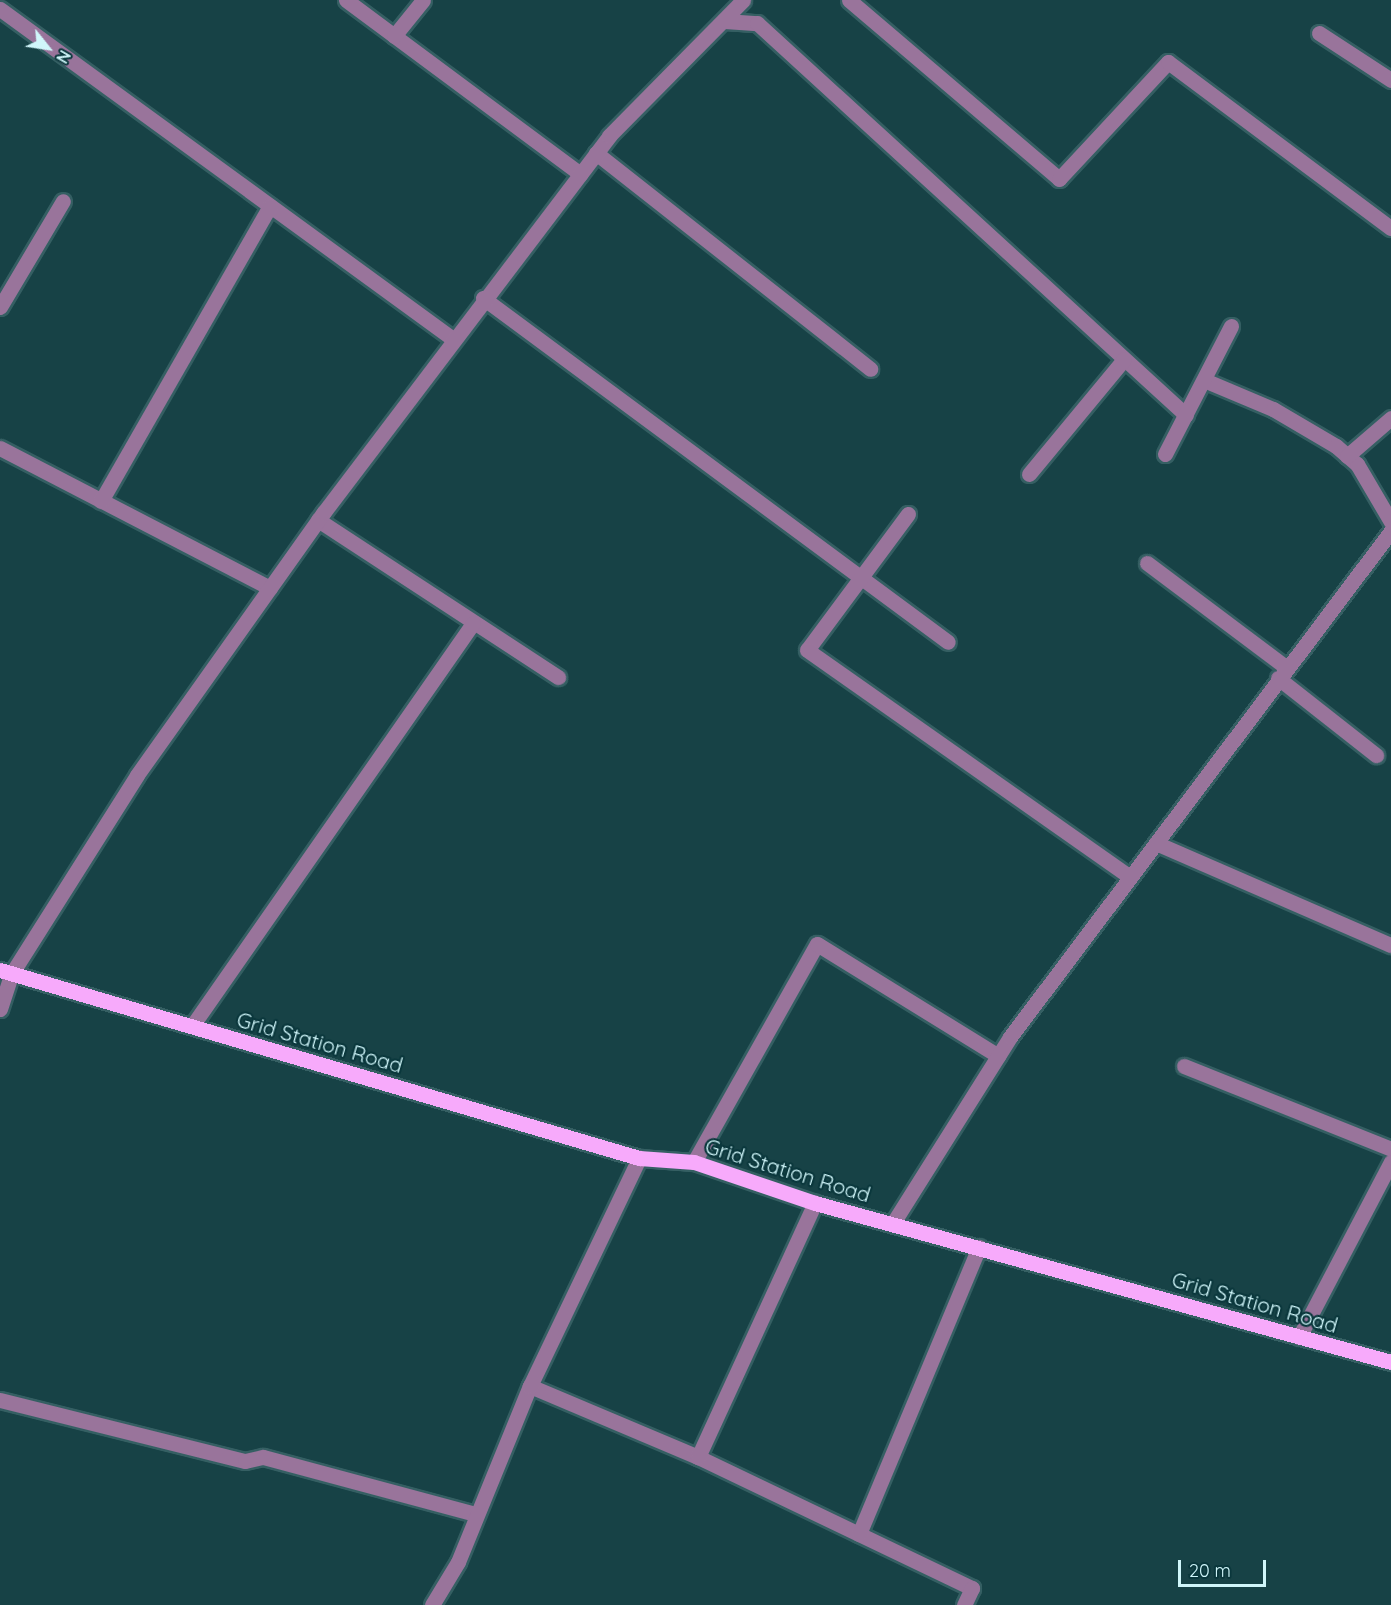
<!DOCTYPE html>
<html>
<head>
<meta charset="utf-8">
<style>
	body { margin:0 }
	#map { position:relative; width:1391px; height:1605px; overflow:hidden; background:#174246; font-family:Quicksand,sans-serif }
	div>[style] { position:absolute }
	.roads { filter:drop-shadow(2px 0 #355f63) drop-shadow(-2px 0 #355f63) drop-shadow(0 2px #355f63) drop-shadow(0 -2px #355f63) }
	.minor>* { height:15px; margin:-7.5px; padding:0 7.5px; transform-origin:7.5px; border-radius:7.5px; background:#99749b }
	.major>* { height:15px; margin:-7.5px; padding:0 7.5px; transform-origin:7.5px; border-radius:7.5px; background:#f7aafb }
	span { translate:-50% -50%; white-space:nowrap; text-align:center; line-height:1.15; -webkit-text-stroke:4.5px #0a373c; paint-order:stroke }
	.street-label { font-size:21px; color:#d0f6fa }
	.north { position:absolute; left:18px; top:18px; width:60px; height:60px; -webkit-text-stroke:4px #0a373c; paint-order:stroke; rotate:120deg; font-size:16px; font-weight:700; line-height:24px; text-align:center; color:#d0f6fa }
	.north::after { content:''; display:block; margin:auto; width:21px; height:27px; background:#d0f6fa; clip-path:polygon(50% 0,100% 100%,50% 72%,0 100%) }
	.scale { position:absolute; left:1178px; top:1560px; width:88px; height:27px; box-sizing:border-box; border:3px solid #d0f6fa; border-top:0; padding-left:8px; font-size:18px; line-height:21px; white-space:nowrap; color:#d0f6fa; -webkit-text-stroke:4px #0a373c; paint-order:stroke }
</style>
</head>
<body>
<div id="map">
	<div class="roads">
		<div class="minor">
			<i style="left:346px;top:0;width:292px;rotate:36.6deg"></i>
			<i style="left:849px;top:0;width:276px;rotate:40.4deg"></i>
			<i style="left:1059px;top:179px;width:160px;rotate:-47deg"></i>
			<i style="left:1168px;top:62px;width:278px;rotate:36.7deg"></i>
			<i style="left:0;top:9px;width:560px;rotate:36.07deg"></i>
			<i style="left:725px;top:21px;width:32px;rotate:4deg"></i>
			<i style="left:757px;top:23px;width:581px;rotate:42.42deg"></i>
			<i style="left:1319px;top:33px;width:86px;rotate:33.1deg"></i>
			<i style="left:394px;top:36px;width:46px;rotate:-51.1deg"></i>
			<i style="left:596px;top:153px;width:349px;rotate:38.2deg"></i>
			<i style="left:483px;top:298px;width:578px;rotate:36.49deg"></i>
			<i style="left:0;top:307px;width:123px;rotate:-59.3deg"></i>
			<i style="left:1204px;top:380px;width:75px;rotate:22.8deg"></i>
			<i style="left:1273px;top:409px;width:73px;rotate:30.4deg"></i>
			<i style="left:1336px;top:446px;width:28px;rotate:41deg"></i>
			<i style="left:1357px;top:464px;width:67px;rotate:59.6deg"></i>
			<i style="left:0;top:448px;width:304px;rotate:27.4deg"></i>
			<i style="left:1165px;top:454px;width:144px;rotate:-62.7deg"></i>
			<i style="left:1347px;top:456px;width:58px;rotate:-40.8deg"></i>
			<i style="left:1029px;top:474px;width:149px;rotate:-50.4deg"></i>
			<i style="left:101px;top:501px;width:340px;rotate:-60.2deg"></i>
			<i style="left:908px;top:514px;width:169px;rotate:126.6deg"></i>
			<i style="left:807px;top:650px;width:395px;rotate:35.1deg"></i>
			<i style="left:318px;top:520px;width:287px;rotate:33.2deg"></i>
			<i style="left:1147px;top:563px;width:175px;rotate:36.9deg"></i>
			<i style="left:1278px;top:678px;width:125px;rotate:38.2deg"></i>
			<i style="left:1156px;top:843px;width:256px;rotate:23.5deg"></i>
			<i style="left:0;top:1009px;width:38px;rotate:-72deg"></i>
			<i style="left:12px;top:973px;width:234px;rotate:-57.7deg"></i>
			<i style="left:137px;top:775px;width:323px;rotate:-54.6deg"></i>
			<i style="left:324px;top:512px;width:472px;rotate:-52.8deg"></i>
			<i style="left:609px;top:136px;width:191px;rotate:-45.4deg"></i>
			<i style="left:192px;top:1026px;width:491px;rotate:-55.1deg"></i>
			<i style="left:1184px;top:1066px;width:223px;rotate:21.8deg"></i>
			<i style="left:694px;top:1162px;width:250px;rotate:-60.6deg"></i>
			<i style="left:817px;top:944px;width:213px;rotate:31.7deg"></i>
			<i style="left:893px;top:1223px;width:220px;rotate:-57.8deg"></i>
			<i style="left:1010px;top:1037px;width:633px;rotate:-53.02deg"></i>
			<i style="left:1299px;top:1337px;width:198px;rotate:-62.3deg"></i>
			<i style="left:530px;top:1386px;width:182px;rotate:22.9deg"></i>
			<i style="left:698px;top:1457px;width:304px;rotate:25.6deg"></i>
			<i style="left:972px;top:1588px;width:19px;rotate:115deg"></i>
			<i style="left:0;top:1400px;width:252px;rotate:14deg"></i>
			<i style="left:245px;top:1461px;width:18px;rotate:-13deg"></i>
			<i style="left:263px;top:1457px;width:220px;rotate:15deg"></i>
			<i style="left:698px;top:1457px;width:280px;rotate:-65.3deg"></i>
			<i style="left:859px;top:1534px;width:311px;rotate:-67.3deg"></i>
			<i style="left:432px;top:1605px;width:50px;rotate:-58.8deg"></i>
			<i style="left:458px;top:1562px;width:190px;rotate:-67.8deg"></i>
			<i style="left:530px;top:1386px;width:253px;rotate:-64.4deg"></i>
		</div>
		<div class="major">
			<i style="left:0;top:970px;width:666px;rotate:16.39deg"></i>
			<i style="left:639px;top:1158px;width:55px;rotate:4.2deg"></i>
			<i style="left:694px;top:1162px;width:128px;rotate:18.7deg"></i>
			<i style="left:815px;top:1203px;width:598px;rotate:15.43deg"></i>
		</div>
	</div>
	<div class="street-label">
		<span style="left:320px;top:1042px;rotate:16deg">Grid Station Road</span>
		<span style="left:788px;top:1170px;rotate:17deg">Grid Station Road</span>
		<span style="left:1255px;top:1302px;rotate:16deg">Grid Station Road</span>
	</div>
	<div class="north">N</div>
	<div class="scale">20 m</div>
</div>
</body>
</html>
